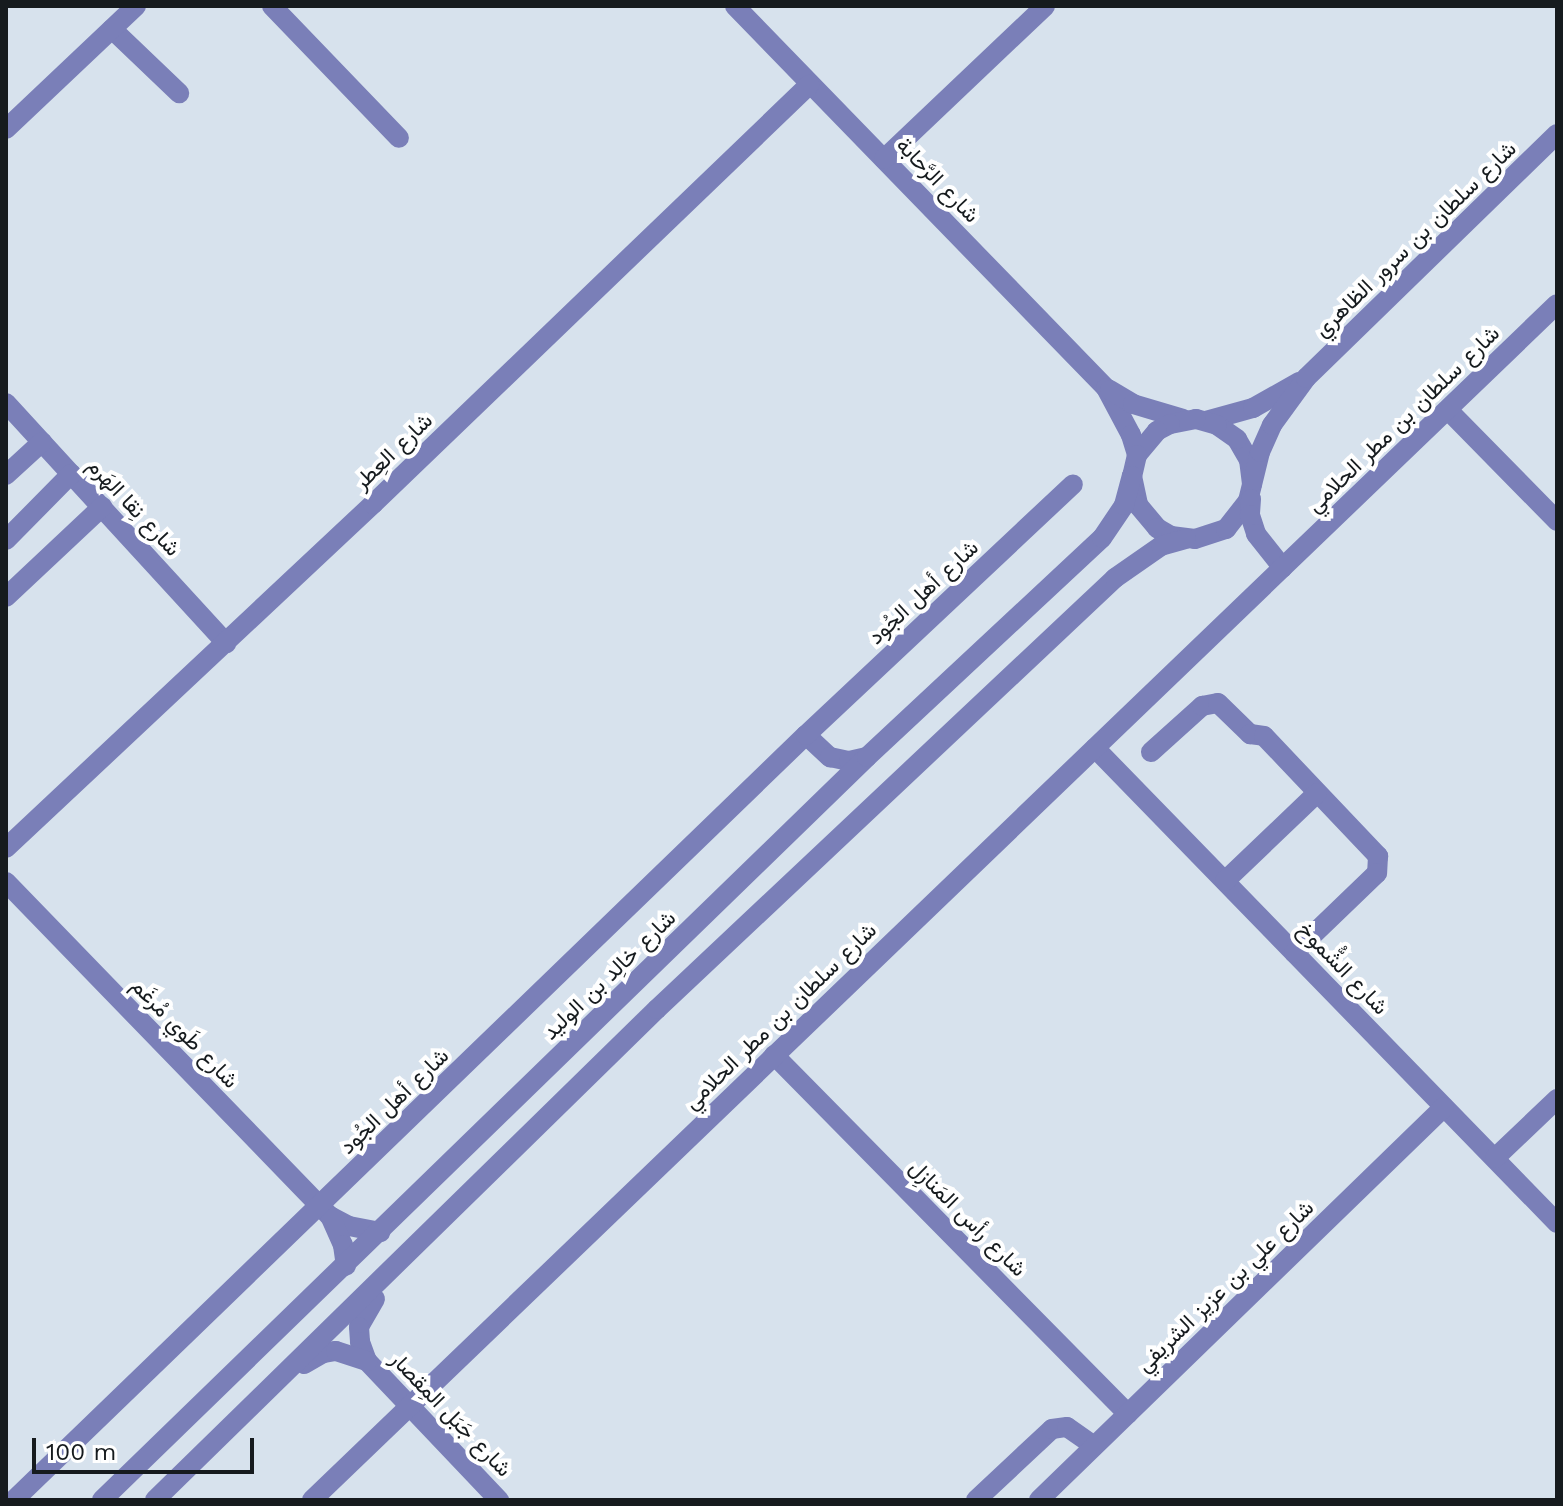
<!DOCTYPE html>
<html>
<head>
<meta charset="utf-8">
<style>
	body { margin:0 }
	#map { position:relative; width:1563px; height:1506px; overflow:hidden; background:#d7e2ed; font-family:"Work Sans",Vazirmatn,sans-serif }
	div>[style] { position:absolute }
	.minor>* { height:20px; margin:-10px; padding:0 10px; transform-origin:10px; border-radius:10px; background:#7a7fb8 }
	span { translate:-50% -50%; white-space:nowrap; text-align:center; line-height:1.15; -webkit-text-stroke:8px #fff; paint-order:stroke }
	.street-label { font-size:22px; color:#161b1e }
	.frame { position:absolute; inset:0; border:8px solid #161b1e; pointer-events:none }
	.scale { position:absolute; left:32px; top:1438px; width:222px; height:36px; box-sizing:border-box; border:4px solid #161b1e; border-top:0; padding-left:10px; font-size:24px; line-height:28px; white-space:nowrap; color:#161b1e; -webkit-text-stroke:6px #fff; paint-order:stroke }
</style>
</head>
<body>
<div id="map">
	<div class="minor">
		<i style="left:272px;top:6px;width:183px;rotate:46.1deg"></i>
		<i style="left:735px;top:6px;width:533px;rotate:45.84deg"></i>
		<i style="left:1106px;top:388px;width:53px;rotate:62deg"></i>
		<i style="left:1131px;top:435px;width:21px;rotate:73deg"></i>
		<i style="left:112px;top:29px;width:93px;rotate:43.7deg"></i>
		<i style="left:6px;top:129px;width:179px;rotate:-43.4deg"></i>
		<i style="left:884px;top:159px;width:222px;rotate:-43.5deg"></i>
		<i style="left:1110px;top:390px;width:27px;rotate:31deg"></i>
		<i style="left:1133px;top:404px;width:52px;rotate:16.7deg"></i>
		<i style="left:6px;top:403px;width:326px;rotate:47.5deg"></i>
		<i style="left:1448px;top:410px;width:156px;rotate:45.5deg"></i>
		<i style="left:1206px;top:421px;width:49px;rotate:-15.5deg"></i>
		<i style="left:1253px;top:408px;width:53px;rotate:-29.5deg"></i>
		<i style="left:6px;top:475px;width:49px;rotate:-42.5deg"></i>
		<i style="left:1252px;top:484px;width:24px;rotate:-97deg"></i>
		<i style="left:1249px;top:460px;width:24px;rotate:-120deg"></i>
		<i style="left:1237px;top:439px;width:24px;rotate:-145deg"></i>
		<i style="left:1217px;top:425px;width:22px;rotate:-164deg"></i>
		<i style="left:1196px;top:419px;width:26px;rotate:169deg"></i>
		<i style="left:1170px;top:424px;width:15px;rotate:152deg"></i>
		<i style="left:1157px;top:431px;width:31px;rotate:130deg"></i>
		<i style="left:1137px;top:455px;width:22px;rotate:103deg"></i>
		<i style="left:1132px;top:476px;width:30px;rotate:78deg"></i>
		<i style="left:1138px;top:505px;width:30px;rotate:50deg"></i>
		<i style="left:1157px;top:528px;width:16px;rotate:30deg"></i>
		<i style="left:1171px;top:536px;width:24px;rotate:7deg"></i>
		<i style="left:1195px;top:539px;width:33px;rotate:-18deg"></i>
		<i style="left:1226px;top:529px;width:36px;rotate:-52deg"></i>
		<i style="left:1248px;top:501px;width:50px;rotate:-76.2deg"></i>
		<i style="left:1260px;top:452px;width:30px;rotate:-66deg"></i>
		<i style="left:1272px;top:425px;width:58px;rotate:-54.1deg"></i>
		<i style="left:1306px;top:378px;width:350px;rotate:-44.2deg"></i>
		<i style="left:1251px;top:499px;width:16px;rotate:94deg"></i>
		<i style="left:1250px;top:515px;width:20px;rotate:72deg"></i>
		<i style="left:1256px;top:534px;width:43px;rotate:51.5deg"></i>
		<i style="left:6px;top:540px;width:93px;rotate:-45.4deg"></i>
		<i style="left:6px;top:597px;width:132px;rotate:-43.2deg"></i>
		<i style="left:806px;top:735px;width:33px;rotate:43deg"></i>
		<i style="left:830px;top:757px;width:19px;rotate:12deg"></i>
		<i style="left:849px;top:761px;width:18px;rotate:-13deg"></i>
		<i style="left:1095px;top:748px;width:663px;rotate:45.79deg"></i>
		<i style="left:1151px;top:752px;width:69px;rotate:-42deg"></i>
		<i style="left:1202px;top:706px;width:16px;rotate:-11deg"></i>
		<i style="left:1218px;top:703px;width:45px;rotate:44.1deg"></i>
		<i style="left:1250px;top:734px;width:14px;rotate:8deg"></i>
		<i style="left:1264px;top:736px;width:166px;rotate:46.5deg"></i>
		<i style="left:1378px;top:856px;width:17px;rotate:93deg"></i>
		<i style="left:1377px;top:873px;width:115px;rotate:136.1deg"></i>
		<i style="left:6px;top:848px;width:503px;rotate:-43.15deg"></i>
		<i style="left:373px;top:504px;width:605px;rotate:-43.86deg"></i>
		<i style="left:1225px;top:881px;width:127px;rotate:-43.7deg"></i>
		<i style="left:6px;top:882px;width:465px;rotate:45.9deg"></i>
		<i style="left:330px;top:1216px;width:21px;rotate:28deg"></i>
		<i style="left:349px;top:1226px;width:32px;rotate:11deg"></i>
		<i style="left:774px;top:1055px;width:504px;rotate:45.4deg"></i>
		<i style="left:1495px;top:1158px;width:86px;rotate:-43.6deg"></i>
		<i style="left:330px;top:1216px;width:32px;rotate:66deg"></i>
		<i style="left:343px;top:1245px;width:21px;rotate:82deg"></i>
		<i style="left:375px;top:1299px;width:32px;rotate:120deg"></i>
		<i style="left:359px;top:1327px;width:15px;rotate:86deg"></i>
		<i style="left:360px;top:1342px;width:20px;rotate:70deg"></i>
		<i style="left:367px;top:1361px;width:192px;rotate:46.5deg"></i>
		<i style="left:304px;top:1364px;width:22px;rotate:-30deg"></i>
		<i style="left:323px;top:1353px;width:13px;rotate:-9deg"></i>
		<i style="left:336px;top:1351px;width:33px;rotate:18deg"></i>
		<i style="left:14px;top:1500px;width:1101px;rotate:-44.01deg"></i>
		<i style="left:806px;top:735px;width:366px;rotate:-43.2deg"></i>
		<i style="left:102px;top:1500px;width:1066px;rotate:-44.16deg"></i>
		<i style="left:867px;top:757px;width:321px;rotate:-43deg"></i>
		<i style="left:1102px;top:538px;width:40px;rotate:-56deg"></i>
		<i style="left:1124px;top:505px;width:30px;rotate:-75deg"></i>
		<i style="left:155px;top:1500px;width:702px;rotate:-44.37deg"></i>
		<i style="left:657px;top:1009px;width:629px;rotate:-43.26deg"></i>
		<i style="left:1115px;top:578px;width:56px;rotate:-34.8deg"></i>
		<i style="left:1161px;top:546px;width:26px;rotate:-16deg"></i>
		<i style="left:312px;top:1500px;width:1726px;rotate:-43.85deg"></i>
		<i style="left:976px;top:1500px;width:104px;rotate:-43.1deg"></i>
		<i style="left:1052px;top:1429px;width:15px;rotate:-8deg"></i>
		<i style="left:1067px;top:1427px;width:33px;rotate:35deg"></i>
		<i style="left:1039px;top:1500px;width:564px;rotate:-44.14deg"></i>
	</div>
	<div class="street-label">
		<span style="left:938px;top:180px;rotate:46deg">شارع الرَّحابة</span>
		<span style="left:1415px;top:239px;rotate:-44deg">شارع سلطان بن سرور الظاهري</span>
		<span style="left:1403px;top:419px;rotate:-44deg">شارع سلطان بن مطر الحلامي</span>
		<span style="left:393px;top:451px;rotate:-44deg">شارع العِطر</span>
		<span style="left:134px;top:507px;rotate:47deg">شارع نِقا الهَرم</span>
		<span style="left:923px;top:592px;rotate:-43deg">شارع أهل الجُود</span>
		<span style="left:1343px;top:968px;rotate:46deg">شارع الشُّموخ</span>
		<span style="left:609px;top:975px;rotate:-44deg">شارع خالِد بن الوليد</span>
		<span style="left:780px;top:1016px;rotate:-44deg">شارع سلطان بن مطر الحلامي</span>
		<span style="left:185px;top:1033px;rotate:46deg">شارع طَوي مُرغَم</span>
		<span style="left:394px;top:1101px;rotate:-44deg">شارع أهل الجُود</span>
		<span style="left:968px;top:1218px;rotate:45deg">شارع رأس المَنازِل</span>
		<span style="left:1225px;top:1286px;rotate:-44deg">شارع علي بن عزيز الشريفي</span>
		<span style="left:451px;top:1414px;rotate:46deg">شارع جَبَل المِقصار</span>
	</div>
	<div class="frame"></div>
	<div class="scale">100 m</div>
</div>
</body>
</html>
